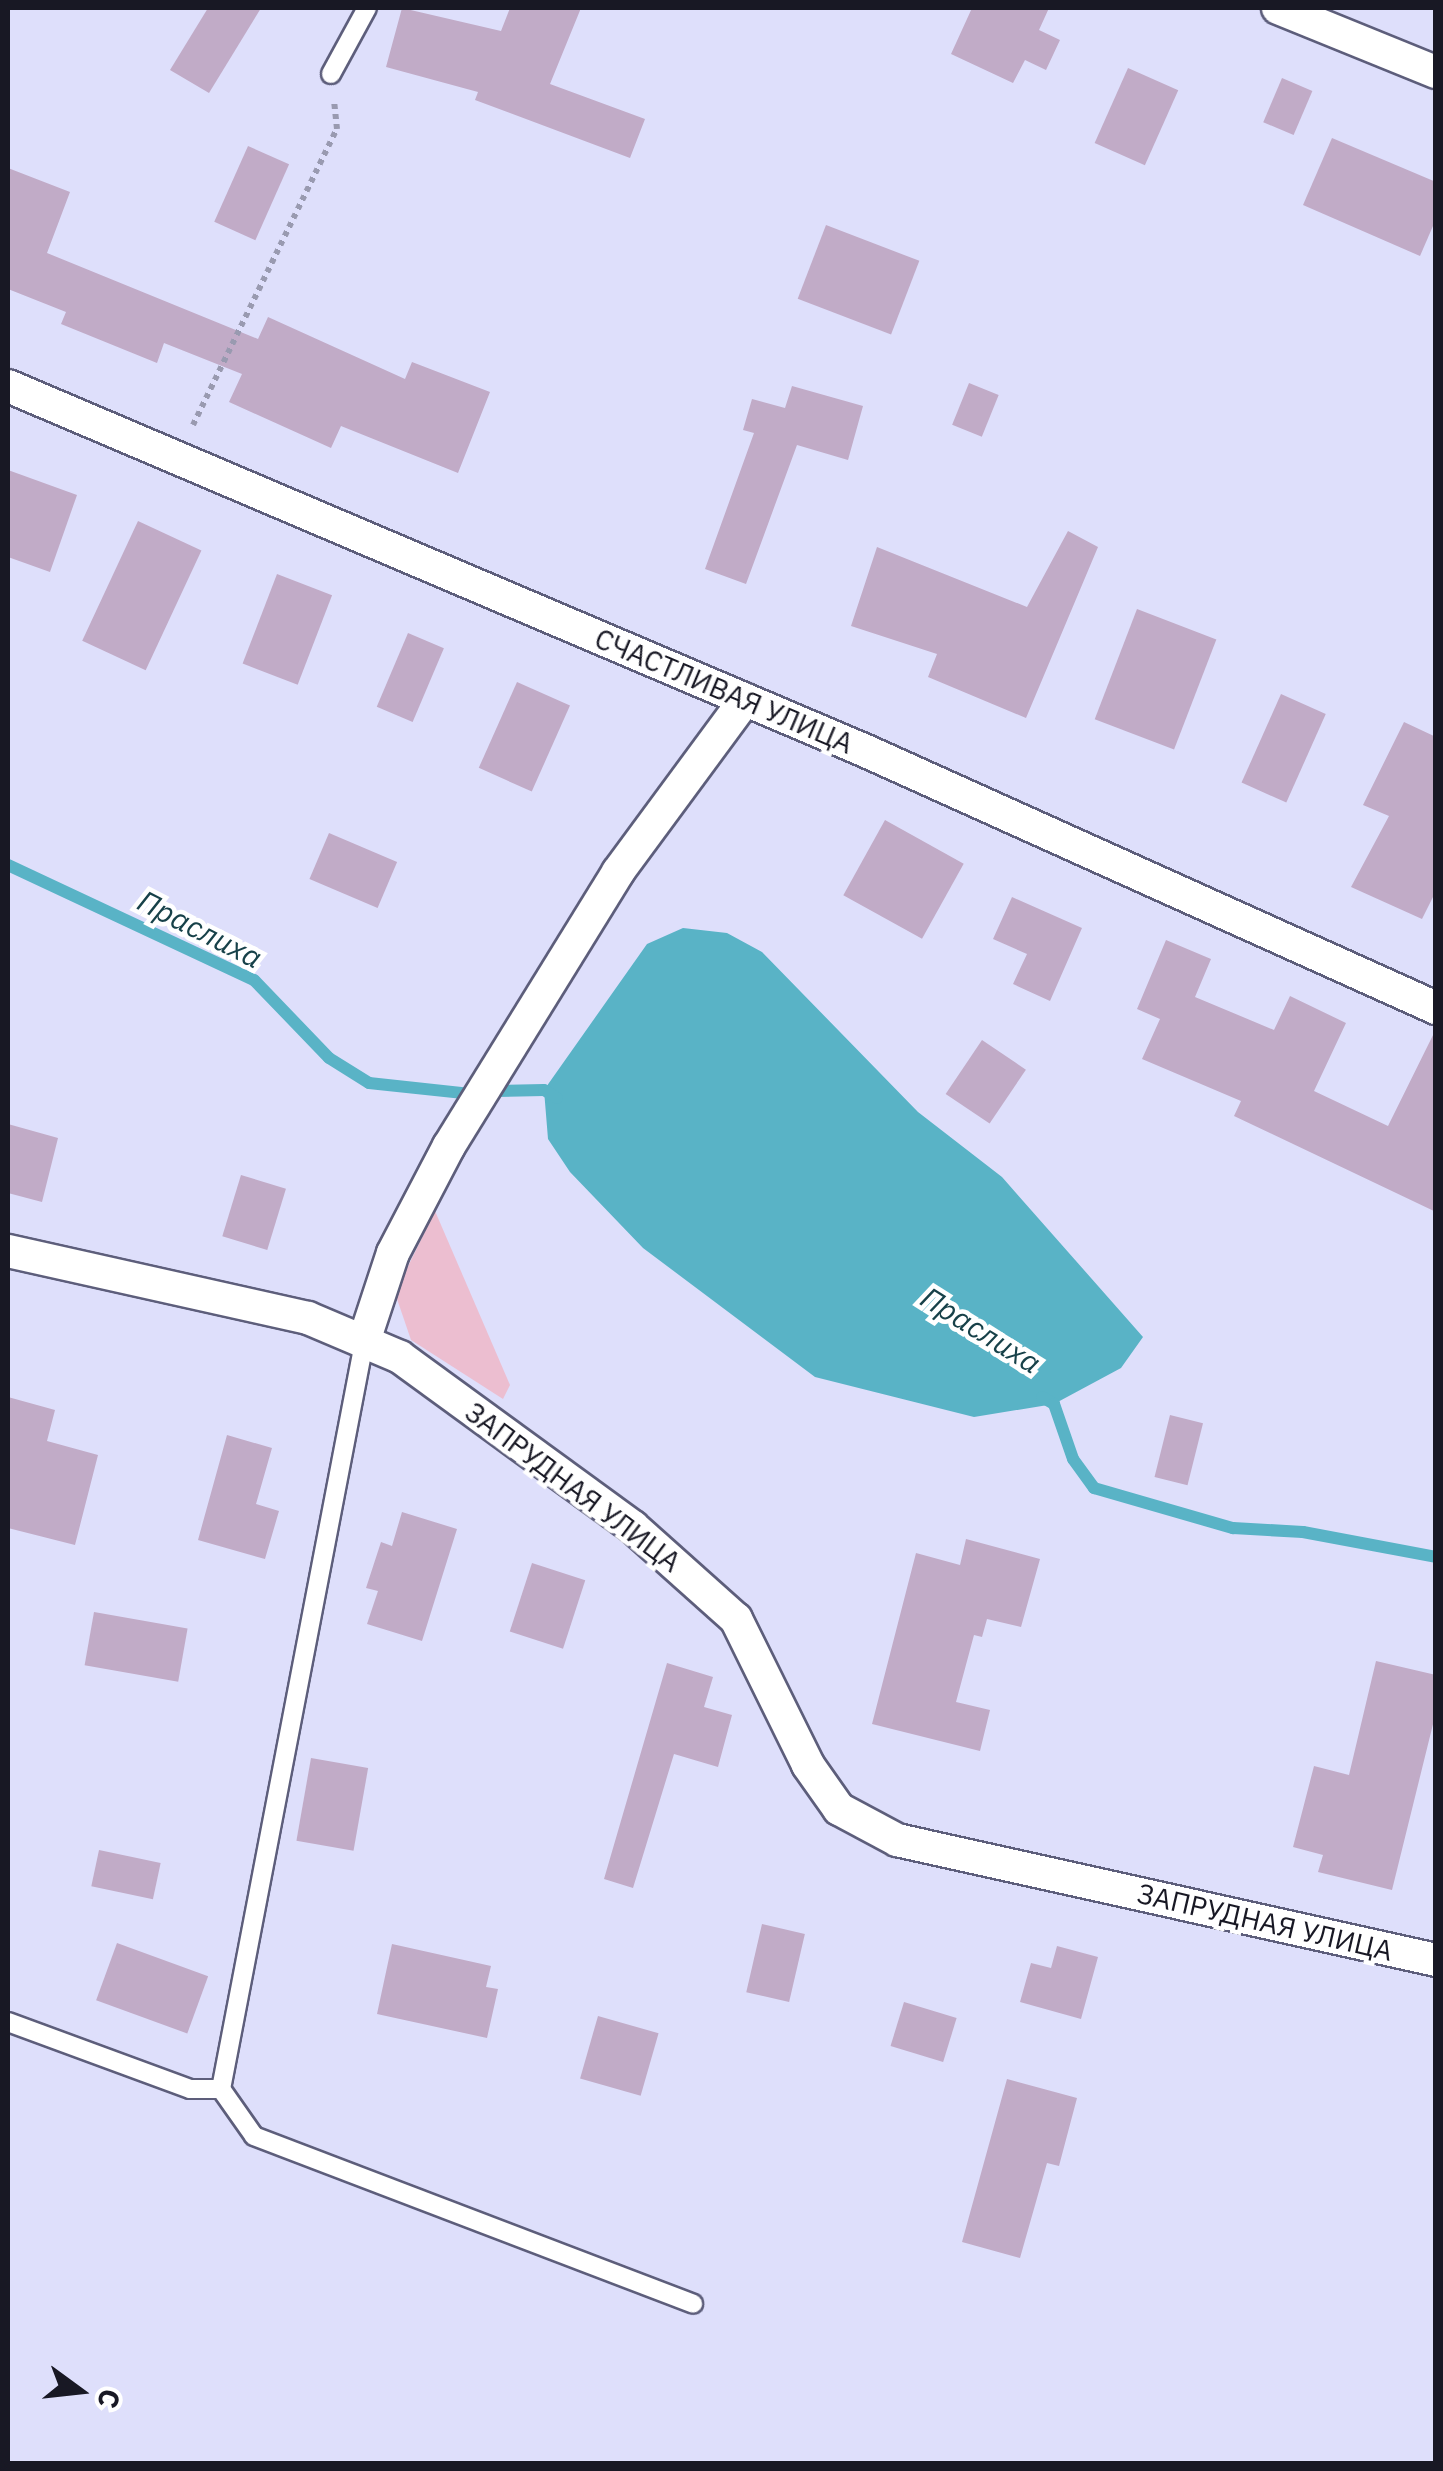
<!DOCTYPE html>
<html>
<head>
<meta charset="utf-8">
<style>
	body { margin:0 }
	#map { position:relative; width:1443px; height:2471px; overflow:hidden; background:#dedffb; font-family:"IBM Plex Sans",sans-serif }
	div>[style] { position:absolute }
	.green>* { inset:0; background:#ecbed0 }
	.water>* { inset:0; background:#59b3c6 }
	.stream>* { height:12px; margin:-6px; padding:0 6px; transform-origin:6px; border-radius:6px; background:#59b3c6 }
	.building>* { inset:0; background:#c1abc7; transform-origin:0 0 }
	.path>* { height:6px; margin-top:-3px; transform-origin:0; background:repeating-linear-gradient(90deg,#999ab0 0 5px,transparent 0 10px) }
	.roads { filter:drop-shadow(2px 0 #5d5e7b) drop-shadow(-2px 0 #5d5e7b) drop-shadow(0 2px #5d5e7b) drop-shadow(0 -2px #5d5e7b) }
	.service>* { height:18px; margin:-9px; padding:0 9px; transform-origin:9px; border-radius:9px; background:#fff }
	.minor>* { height:32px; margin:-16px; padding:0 16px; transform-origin:16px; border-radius:16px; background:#fff }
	span { translate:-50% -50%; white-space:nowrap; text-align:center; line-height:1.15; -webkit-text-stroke:9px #fff; paint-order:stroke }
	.street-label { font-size:28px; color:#181824 }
	.water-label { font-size:30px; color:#174149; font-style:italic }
	.frame { position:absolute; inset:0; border:10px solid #181824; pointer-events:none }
	.north { position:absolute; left:30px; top:2341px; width:100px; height:100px; -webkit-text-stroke:8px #fff; paint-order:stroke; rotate:105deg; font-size:28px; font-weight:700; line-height:40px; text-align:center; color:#181824 }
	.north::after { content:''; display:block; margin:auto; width:35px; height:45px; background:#181824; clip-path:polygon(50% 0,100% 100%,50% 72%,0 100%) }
</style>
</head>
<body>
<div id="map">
	<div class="green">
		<i style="clip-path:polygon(435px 1211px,510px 1385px,503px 1399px,411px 1340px,395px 1293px)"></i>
	</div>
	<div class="water">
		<i style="clip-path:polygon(683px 928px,727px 933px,762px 952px,918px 1112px,1002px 1177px,1143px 1337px,1121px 1368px,1054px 1404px,974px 1417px,815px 1377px,643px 1248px,570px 1172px,548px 1139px,544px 1090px,647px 944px)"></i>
	</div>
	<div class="stream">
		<i style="left:8px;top:865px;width:272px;rotate:25.1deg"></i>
		<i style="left:254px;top:980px;width:108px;rotate:46.1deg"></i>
		<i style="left:329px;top:1058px;width:47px;rotate:32deg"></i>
		<i style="left:369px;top:1083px;width:95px;rotate:6.1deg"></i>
		<i style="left:497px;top:1091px;width:47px;rotate:-1.2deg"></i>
		<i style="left:544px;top:1090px;width:15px;rotate:32deg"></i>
		<i style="left:1042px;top:1397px;width:14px;rotate:30deg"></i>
		<i style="left:1054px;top:1404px;width:58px;rotate:70.9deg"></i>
		<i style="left:1073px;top:1459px;width:36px;rotate:54deg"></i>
		<i style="left:1094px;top:1488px;width:145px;rotate:16.1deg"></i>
		<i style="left:1233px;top:1528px;width:70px;rotate:3.3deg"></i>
		<i style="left:1303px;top:1532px;width:135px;rotate:10.6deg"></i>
	</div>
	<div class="building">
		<i style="clip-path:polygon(208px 8px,261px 8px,209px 93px,170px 70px)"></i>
		<i style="clip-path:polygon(402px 8px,501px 31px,510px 8px,581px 8px,550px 84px,645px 119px,630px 158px,475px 100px,478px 92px,386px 67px)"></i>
		<i style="clip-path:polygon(972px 8px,1049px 8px,1039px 30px,1060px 40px,1046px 70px,1025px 60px,1013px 83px,951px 54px)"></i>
		<i style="left:1128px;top:68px;width:55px;height:82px;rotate:24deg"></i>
		<i style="left:1282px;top:78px;width:33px;height:48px;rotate:23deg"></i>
		<i style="clip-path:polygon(1332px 138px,1436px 182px,1436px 219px,1420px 256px,1303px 205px)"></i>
		<i style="left:248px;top:146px;width:45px;height:83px;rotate:24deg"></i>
		<i style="clip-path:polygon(8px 168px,70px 192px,47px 253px,258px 339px,268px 317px,405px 379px,412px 362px,490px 392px,458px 473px,341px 426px,331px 448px,229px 402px,242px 374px,164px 343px,157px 363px,61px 324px,66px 312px,8px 289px)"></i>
		<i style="left:826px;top:225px;width:100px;height:79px;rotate:21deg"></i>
		<i style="left:969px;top:383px;width:32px;height:45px;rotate:22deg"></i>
		<i style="clip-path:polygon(792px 386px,863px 406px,848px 460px,797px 445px,746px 584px,705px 569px,754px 433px,743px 430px,752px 399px,785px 408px)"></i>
		<i style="clip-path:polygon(8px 470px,77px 495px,50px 572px,8px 557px)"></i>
		<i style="left:138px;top:521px;width:70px;height:132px;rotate:25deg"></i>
		<i style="clip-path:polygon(1068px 531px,1098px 547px,1026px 718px,928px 677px,937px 654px,851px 626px,877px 547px,1027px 607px)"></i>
		<i style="left:277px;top:574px;width:59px;height:96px;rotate:21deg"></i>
		<i style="left:1137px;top:609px;width:85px;height:118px;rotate:21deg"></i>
		<i style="left:408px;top:633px;width:39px;height:80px;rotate:23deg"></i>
		<i style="left:517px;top:682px;width:58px;height:94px;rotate:24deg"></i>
		<i style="left:1281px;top:694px;width:49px;height:97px;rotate:24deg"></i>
		<i style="clip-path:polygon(1404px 722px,1436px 737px,1436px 891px,1422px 919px,1351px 887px,1389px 816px,1363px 805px)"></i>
		<i style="left:885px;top:820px;width:90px;height:86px;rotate:29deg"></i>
		<i style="left:329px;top:833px;width:74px;height:50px;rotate:23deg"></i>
		<i style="clip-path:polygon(1012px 897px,1082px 928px,1050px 1001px,1013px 984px,1027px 954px,993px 939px)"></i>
		<i style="clip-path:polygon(1166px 940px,1211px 959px,1195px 997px,1274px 1030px,1290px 996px,1346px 1023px,1314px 1091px,1388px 1126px,1436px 1029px,1436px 1212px,1234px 1116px,1241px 1101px,1142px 1059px,1160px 1019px,1137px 1009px)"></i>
		<i style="left:982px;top:1040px;width:53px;height:65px;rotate:34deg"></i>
		<i style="clip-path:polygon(8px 1124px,58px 1138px,42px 1202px,8px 1193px)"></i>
		<i style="left:241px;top:1175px;width:47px;height:64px;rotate:17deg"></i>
		<i style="clip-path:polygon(8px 1397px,55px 1410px,47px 1441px,98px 1455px,75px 1545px,8px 1528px)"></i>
		<i style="left:1170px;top:1415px;width:34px;height:64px;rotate:14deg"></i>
		<i style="clip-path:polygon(227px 1435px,272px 1448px,256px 1504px,279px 1511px,265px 1559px,198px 1540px)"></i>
		<i style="clip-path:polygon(402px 1512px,457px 1529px,422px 1641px,367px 1624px,378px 1591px,366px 1588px,381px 1542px,392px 1546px)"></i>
		<i style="clip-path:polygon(966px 1539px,1040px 1559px,1021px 1627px,987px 1619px,982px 1637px,974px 1635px,956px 1702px,990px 1710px,980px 1751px,872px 1724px,916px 1553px,960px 1565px)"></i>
		<i style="left:532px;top:1563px;width:56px;height:72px;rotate:18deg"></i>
		<i style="left:94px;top:1612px;width:95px;height:54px;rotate:10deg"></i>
		<i style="clip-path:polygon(1376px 1661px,1436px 1675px,1436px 1712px,1392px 1890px,1318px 1872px,1323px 1855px,1293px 1847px,1314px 1766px,1349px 1775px)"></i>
		<i style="clip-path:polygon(667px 1663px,713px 1677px,704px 1707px,732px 1715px,718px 1767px,674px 1754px,633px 1888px,604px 1879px)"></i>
		<i style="left:311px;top:1758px;width:58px;height:84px;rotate:10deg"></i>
		<i style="left:99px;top:1850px;width:63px;height:37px;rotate:12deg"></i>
		<i style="left:762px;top:1924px;width:44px;height:70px;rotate:13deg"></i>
		<i style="left:117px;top:1943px;width:97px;height:61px;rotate:20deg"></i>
		<i style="clip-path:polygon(392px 1944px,491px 1966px,486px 1987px,498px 1989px,487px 2038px,377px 2014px)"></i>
		<i style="clip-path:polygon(1057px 1946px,1098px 1957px,1081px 2019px,1020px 2002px,1031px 1963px,1051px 1968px)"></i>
		<i style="left:904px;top:2002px;width:55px;height:46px;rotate:17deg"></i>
		<i style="left:598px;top:2016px;width:63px;height:65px;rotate:16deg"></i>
		<i style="clip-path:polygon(1007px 2079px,1077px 2098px,1059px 2166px,1047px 2163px,1020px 2258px,962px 2242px)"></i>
	</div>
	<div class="path">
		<i style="left:193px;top:425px;width:329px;rotate:-64.1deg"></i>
		<i style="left:337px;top:129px;width:29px;rotate:-96deg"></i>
	</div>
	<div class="roads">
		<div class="service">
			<i style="left:331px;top:74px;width:75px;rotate:-61.4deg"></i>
			<i style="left:8px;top:2022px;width:194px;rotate:20.2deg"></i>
			<i style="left:190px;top:2089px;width:31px"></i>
			<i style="left:221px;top:2089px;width:765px;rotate:-79.15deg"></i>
			<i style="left:221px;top:2089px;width:57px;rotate:54.9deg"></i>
			<i style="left:254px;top:2136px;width:470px;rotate:20.9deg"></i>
		</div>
		<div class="minor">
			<i style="left:1278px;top:8px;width:170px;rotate:22.1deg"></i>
			<i style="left:8px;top:386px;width:935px;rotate:23.05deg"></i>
			<i style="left:868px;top:752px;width:623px;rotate:24.26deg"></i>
			<i style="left:8px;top:1251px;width:307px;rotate:12.6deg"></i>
			<i style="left:308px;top:1318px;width:100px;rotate:23deg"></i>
			<i style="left:400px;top:1357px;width:288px;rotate:36.1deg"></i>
			<i style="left:633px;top:1527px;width:138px;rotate:41.8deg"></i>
			<i style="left:736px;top:1619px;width:163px;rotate:63.7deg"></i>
			<i style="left:808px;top:1765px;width:54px;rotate:54.8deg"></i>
			<i style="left:839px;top:1809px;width:66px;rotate:28.1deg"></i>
			<i style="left:897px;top:1840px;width:552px;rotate:12.55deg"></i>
			<i style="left:365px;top:1338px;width:89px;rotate:-71.8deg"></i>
			<i style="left:393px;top:1253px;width:121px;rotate:-62.4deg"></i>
			<i style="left:449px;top:1146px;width:322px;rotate:-58.3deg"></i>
			<i style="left:618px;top:872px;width:214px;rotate:-53.6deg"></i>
		</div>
	</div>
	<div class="street-label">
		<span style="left:724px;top:691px;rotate:23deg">СЧАСТЛИВАЯ УЛИЦА</span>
		<span style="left:573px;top:1487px;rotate:37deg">ЗАПРУДНАЯ УЛИЦА</span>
		<span style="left:1265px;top:1922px;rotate:13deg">ЗАПРУДНАЯ УЛИЦА</span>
	</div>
	<div class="water-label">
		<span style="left:200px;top:929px;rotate:27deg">Праслиха</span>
		<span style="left:981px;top:1330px;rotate:32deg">Праслиха</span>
	</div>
	<div class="frame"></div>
	<div class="north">С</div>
</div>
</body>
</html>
